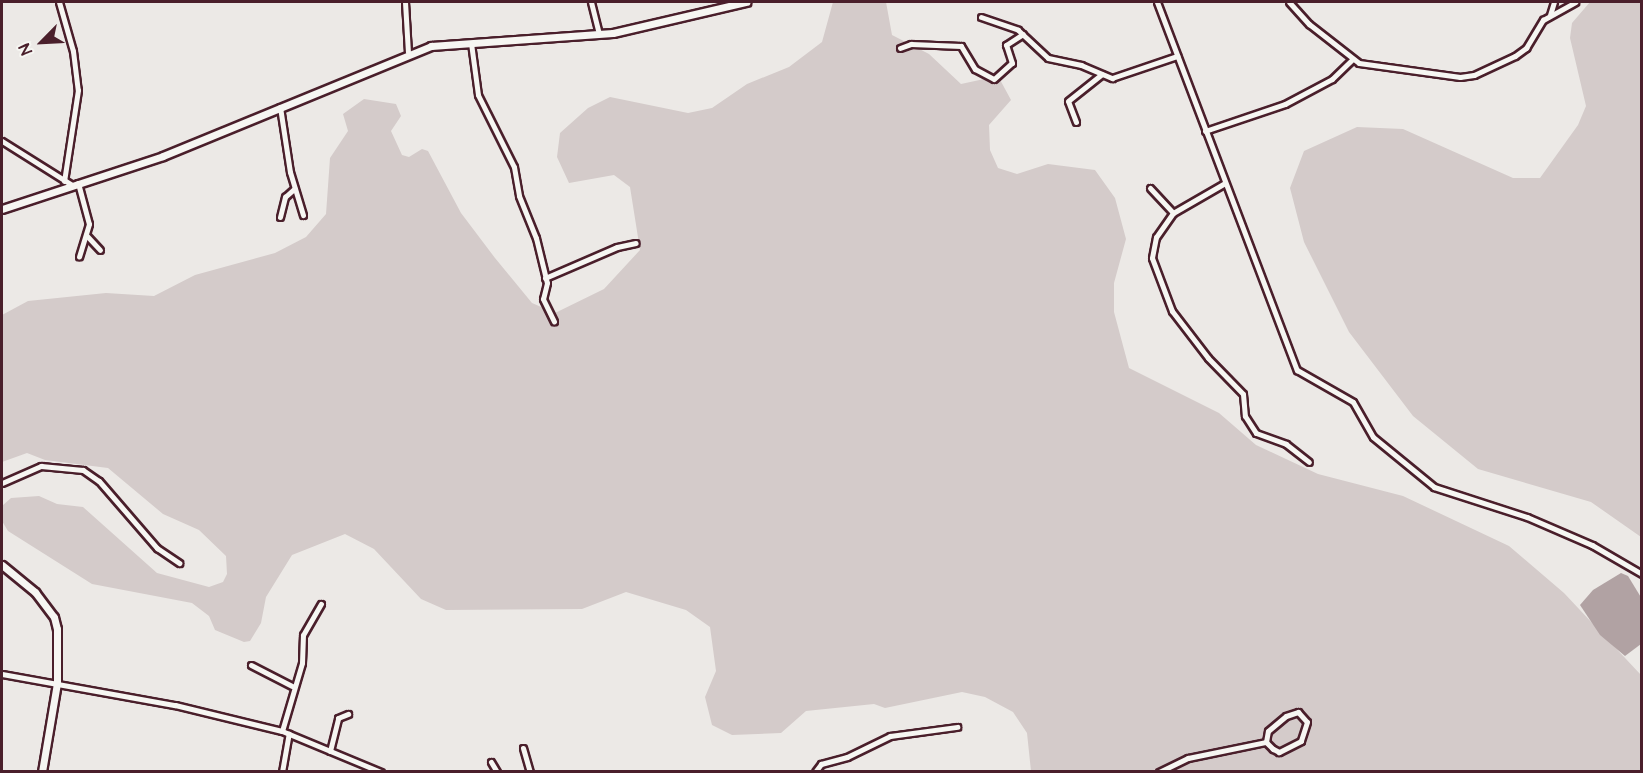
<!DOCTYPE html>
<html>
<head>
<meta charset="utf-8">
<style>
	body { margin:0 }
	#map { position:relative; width:1643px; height:773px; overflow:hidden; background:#ece9e6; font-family:"Architects Daughter",sans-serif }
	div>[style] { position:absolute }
	.green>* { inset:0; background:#d4cbca }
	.water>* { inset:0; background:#b1a2a3 }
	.roads { filter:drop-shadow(2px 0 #4a1f2b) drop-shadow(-2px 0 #4a1f2b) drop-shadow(0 2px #4a1f2b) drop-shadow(0 -2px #4a1f2b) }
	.minor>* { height:5px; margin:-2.5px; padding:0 2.5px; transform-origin:2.5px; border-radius:2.5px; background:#f6f6f2 }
	.tertiary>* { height:7px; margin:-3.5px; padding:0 3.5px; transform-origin:3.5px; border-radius:3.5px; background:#f6f6f2 }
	span { translate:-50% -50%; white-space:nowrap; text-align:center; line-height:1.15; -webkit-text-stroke:4.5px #f6f6f2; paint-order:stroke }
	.frame { position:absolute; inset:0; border:3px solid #4a1f2b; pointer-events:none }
	.north { position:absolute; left:12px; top:12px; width:60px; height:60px; -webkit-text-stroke:4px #f6f6f2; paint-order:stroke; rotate:246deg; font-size:16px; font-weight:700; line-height:24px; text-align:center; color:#4a1f2b }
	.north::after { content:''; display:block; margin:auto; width:21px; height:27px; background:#4a1f2b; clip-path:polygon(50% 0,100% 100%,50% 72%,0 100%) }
</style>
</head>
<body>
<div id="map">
	<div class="green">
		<i style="clip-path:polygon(833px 2px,886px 2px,892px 35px,929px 54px,961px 84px,998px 76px,1011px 100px,989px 125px,990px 150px,998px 168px,1017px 174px,1048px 164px,1095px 170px,1115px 198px,1126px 239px,1114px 283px,1114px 312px,1129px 368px,1219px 413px,1256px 445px,1318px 474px,1403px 496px,1509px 546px,1564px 593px,1641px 675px,1641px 771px,1031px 771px,1027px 733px,1013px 712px,985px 697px,962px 692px,885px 708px,874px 704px,806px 711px,781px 733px,732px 735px,712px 725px,705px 697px,716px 671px,710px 627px,686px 610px,626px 592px,582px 609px,446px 610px,421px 599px,374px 549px,345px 534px,292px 555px,266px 597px,261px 623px,250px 641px,244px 642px,215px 630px,209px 616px,192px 603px,92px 584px,8px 531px,2px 521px,2px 506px,11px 498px,39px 496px,57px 504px,83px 507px,157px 573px,209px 587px,223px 582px,227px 574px,226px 556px,199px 530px,163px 514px,108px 468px,45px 460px,27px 453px,2px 462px,2px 315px,28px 301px,106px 293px,154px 296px,195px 275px,275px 253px,306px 237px,326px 214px,330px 158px,348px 131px,343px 114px,364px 99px,396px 104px,401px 116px,391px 131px,402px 155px,409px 157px,422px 149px,428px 151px,461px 213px,495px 258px,532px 303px,555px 313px,604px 289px,640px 250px,630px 187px,614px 175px,569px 183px,557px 157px,560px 133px,588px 108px,610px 97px,688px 113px,712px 108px,747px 84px,789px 67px,822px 42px)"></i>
		<i style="clip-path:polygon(1590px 2px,1641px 2px,1641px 537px,1591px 502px,1478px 469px,1413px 416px,1349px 332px,1304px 242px,1290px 188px,1304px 151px,1357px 127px,1403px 129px,1513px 178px,1540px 178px,1578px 125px,1586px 106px,1570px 38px,1572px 23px)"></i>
	</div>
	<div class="water">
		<i style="clip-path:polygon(1621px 573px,1628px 576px,1642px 599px,1641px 644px,1625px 656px,1600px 635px,1580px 605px,1593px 590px)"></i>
	</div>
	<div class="roads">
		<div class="minor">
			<i style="left:59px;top:2px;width:51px;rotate:74.1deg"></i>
			<i style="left:73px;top:51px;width:39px;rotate:83deg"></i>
			<i style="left:78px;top:90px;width:92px;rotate:98.7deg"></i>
			<i style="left:405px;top:2px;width:50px;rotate:86.6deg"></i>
			<i style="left:591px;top:2px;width:33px;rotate:76deg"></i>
			<i style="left:1157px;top:2px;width:394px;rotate:69.2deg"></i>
			<i style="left:1297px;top:370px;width:64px;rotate:29.7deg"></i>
			<i style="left:1353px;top:402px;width:40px;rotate:60.3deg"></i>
			<i style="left:1373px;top:437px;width:79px;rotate:39.3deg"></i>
			<i style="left:1434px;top:487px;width:98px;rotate:17.9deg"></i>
			<i style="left:1527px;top:517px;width:71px;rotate:23.3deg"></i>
			<i style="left:1592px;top:545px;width:58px;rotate:30.1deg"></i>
			<i style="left:1289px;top:2px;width:30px;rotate:48deg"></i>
			<i style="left:1309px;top:24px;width:63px;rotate:38deg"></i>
			<i style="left:1359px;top:63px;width:102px;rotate:7.9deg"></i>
			<i style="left:1460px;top:77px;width:14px;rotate:-8deg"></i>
			<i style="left:1474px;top:75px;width:45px;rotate:-24.9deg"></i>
			<i style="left:1515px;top:56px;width:14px;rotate:-36deg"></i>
			<i style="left:1526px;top:48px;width:33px;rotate:-59deg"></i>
			<i style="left:1543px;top:20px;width:37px;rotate:-29deg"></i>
			<i style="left:1550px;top:15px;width:14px;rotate:-73deg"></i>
			<i style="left:981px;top:17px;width:39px;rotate:19deg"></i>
			<i style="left:1018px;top:30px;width:41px;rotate:43deg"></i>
			<i style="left:1048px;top:58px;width:34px;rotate:12deg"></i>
			<i style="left:1081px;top:65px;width:34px;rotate:23deg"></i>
			<i style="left:1112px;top:78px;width:69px;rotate:-18.7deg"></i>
			<i style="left:471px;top:43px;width:52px;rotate:82.3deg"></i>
			<i style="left:478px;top:95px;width:80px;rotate:63.4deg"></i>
			<i style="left:514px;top:167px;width:29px;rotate:80deg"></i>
			<i style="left:519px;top:196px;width:45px;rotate:68deg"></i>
			<i style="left:536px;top:238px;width:46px;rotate:76.3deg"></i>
			<i style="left:547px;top:283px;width:16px;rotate:104deg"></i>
			<i style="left:543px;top:299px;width:25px;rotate:64deg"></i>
			<i style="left:900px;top:48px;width:12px;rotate:-20deg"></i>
			<i style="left:911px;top:44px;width:50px;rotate:2.3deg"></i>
			<i style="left:961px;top:46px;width:27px;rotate:59deg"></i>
			<i style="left:975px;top:69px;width:21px;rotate:28deg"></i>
			<i style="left:994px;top:79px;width:24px;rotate:-42deg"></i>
			<i style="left:1012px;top:63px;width:19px;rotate:-108deg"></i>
			<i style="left:1006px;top:45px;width:20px;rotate:-33deg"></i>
			<i style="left:280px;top:107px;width:66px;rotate:81.3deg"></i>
			<i style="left:290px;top:172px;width:45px;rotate:73.2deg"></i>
			<i style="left:1076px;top:122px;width:22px;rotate:-111deg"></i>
			<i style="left:1068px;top:101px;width:43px;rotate:-38.5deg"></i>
			<i style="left:1205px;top:131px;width:84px;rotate:-18.6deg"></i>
			<i style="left:1285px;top:104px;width:53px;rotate:-28deg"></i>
			<i style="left:1332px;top:79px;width:28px;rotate:-44deg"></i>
			<i style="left:2px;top:141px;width:83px;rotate:32.2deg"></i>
			<i style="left:78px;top:183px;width:42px;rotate:75deg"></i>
			<i style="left:89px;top:224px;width:34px;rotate:107deg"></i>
			<i style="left:1225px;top:183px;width:60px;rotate:150deg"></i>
			<i style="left:1173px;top:213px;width:29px;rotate:125deg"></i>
			<i style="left:1156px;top:237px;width:21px;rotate:101deg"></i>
			<i style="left:1152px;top:258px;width:57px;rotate:69.3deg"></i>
			<i style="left:1172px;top:311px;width:59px;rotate:52.5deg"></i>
			<i style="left:1208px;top:358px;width:50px;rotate:45.8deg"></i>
			<i style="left:1243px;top:394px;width:22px;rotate:85deg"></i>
			<i style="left:1245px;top:416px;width:20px;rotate:57deg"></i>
			<i style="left:1256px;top:433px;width:32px;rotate:20deg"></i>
			<i style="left:1286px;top:444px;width:29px;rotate:38deg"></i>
			<i style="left:1150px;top:188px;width:34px;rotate:47deg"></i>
			<i style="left:280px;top:217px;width:21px;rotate:-76deg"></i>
			<i style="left:285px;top:197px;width:13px;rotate:-42deg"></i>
			<i style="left:87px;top:236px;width:19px;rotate:47deg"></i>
			<i style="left:545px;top:278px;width:78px;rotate:-23.3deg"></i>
			<i style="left:617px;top:247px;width:19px;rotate:-12deg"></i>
			<i style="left:2px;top:483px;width:43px;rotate:-23.6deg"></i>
			<i style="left:41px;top:466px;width:42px;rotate:5.4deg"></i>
			<i style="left:83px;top:470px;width:19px;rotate:35deg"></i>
			<i style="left:99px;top:481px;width:89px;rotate:49.1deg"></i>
			<i style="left:157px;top:548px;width:27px;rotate:34deg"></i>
			<i style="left:251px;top:665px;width:46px;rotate:27.1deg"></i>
			<i style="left:2px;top:674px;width:176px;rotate:10.2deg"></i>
			<i style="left:175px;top:705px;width:110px;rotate:13.7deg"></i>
			<i style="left:282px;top:731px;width:107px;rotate:22.5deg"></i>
			<i style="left:1298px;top:712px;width:13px;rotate:48deg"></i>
			<i style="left:1307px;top:722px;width:20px;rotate:108deg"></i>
			<i style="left:1301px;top:741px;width:25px;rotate:153deg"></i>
			<i style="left:1279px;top:752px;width:7px;rotate:-153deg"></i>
			<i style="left:1273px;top:749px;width:10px;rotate:-135deg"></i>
			<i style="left:1266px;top:742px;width:11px;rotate:-80deg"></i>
			<i style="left:1268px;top:731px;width:23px;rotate:-40deg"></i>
			<i style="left:1286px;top:716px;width:13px;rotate:-18deg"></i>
			<i style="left:282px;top:731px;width:71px;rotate:-73.6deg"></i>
			<i style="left:302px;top:663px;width:28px;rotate:-88deg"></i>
			<i style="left:303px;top:635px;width:36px;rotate:-60deg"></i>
			<i style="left:523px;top:748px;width:25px;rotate:74deg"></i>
			<i style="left:330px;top:751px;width:34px;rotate:-76deg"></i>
			<i style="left:338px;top:718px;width:11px;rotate:-22deg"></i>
			<i style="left:491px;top:762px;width:12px;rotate:59deg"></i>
			<i style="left:282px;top:772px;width:39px;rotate:-80deg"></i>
			<i style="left:815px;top:772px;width:10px;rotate:-53deg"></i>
			<i style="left:821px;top:764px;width:27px;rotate:-15deg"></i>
			<i style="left:847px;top:757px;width:48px;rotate:-26deg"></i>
			<i style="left:890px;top:736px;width:68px;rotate:-7.7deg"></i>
			<i style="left:1159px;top:772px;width:32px;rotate:-26deg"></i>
			<i style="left:1188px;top:758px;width:80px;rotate:-11.6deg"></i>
		</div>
		<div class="tertiary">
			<i style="left:2px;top:209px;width:169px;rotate:-18.2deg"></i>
			<i style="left:163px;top:156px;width:290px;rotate:-22.3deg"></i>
			<i style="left:431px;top:46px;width:182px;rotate:-4.1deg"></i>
			<i style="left:613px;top:33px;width:137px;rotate:-13.1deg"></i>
			<i style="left:2px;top:565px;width:43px;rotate:39.3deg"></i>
			<i style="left:35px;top:592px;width:31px;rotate:53deg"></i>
			<i style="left:54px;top:617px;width:12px;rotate:76deg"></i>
			<i style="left:57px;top:629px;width:54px;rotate:90deg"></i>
			<i style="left:57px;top:683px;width:90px;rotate:99.6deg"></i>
		</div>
	</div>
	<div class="frame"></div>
	<div class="north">N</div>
</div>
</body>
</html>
